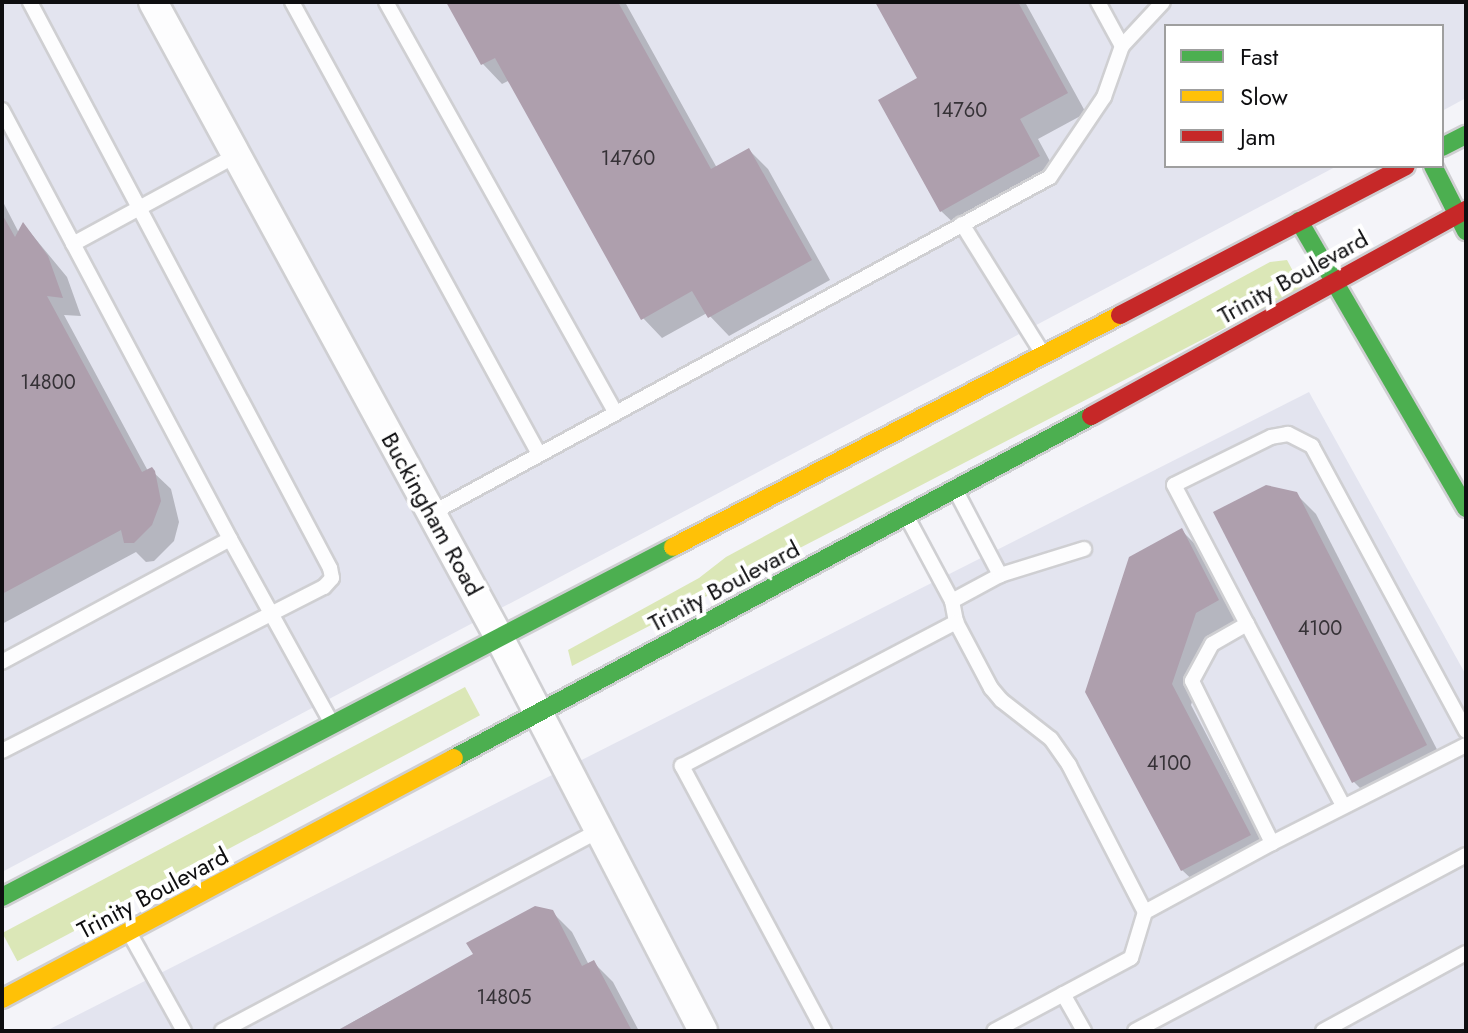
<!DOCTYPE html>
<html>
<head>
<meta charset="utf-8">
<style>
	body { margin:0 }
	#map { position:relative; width:1468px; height:1033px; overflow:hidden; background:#f4f4f9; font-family:Jost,sans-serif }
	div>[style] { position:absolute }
	.built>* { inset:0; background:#e3e4ef }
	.green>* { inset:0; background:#dbe7b7; transform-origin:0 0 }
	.shadow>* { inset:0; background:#0003 }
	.building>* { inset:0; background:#ae9fad }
	.roads { filter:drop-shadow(2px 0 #cfcfd2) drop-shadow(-2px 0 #cfcfd2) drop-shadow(0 2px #cfcfd2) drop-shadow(0 -2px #cfcfd2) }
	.lane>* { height:14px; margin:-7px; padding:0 7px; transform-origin:7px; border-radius:7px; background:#fdfdfe }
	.street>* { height:28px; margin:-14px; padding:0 14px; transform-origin:14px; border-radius:14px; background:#fdfdfe }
	.fast>* { height:18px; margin:-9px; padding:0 9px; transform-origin:9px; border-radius:9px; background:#4caf50 }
	.slow>* { height:18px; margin:-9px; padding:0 9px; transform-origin:9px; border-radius:9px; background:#ffc107 }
	.jam>* { height:18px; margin:-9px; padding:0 9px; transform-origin:9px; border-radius:9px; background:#c62828 }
	span { translate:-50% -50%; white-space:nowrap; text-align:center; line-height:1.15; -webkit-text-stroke:8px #fff; paint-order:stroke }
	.number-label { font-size:20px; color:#363237 }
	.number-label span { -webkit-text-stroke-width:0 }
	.street-label { font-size:24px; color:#0e0e10 }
	.frame { position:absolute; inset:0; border:4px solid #0e0e10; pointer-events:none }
	.legend { position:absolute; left:1164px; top:24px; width:280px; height:144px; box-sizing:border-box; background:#fff; border:2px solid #9f9f9f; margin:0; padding:10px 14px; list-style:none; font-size:24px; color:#0e0e10 }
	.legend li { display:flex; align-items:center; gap:16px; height:40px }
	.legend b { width:40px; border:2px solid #9f9f9f }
</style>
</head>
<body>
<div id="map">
	<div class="built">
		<i style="clip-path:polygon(2px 2px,1466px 2px,1466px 98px,1442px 111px,1442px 26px,1166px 26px,1166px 166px,1337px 166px,2px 872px)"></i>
		<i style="clip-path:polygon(1309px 392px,1466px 675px,1466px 1031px,46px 1031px)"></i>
	</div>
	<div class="green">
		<i style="clip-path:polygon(1287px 260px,1302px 288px,572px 666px,568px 650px,699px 578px,726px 557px,1270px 262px)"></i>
		<i style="left:465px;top:687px;width:32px;height:524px;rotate:62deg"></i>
	</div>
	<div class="shadow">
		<i style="clip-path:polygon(448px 2px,625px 2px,717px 168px,749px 150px,768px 169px,830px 280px,729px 336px,707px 313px,662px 338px,643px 318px,510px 80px,502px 84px,483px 64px)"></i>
		<i style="clip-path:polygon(877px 2px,1025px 2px,1086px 113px,1038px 139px,1058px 176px,961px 230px,941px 211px,920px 79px)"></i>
		<i style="clip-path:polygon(2px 200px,19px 233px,24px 225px,67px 277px,81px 316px,64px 315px,148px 471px,151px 470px,171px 489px,179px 522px,174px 541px,154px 561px,146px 562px,136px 552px,2px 624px)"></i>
		<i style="clip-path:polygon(1296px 494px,1316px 514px,1445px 765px,1373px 801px,1354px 782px)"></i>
		<i style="clip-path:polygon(1181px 530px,1201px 550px,1237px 620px,1215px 632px,1191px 705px,1269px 854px,1202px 889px,1182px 870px,1130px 558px)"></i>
		<i style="clip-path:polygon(552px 912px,572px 932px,589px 965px,593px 962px,613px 982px,639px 1031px,338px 1030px)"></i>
	</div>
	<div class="building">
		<i style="clip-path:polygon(446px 2px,618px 2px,711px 169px,749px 148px,812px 260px,708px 318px,692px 291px,641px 320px,495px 58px,481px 65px)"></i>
		<i style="clip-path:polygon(875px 2px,1018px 2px,1068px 93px,1020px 119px,1040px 156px,940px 212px,878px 100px,917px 78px)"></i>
		<i style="clip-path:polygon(2px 214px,15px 237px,23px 222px,48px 256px,63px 298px,47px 296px,142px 472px,152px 467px,155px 471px,161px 501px,152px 525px,134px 543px,124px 543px,121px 530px,2px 594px)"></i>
		<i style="clip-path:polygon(1266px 485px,1297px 492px,1427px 745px,1352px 783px,1213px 512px)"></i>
		<i style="clip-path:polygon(1182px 528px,1219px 600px,1196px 613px,1172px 684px,1251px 835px,1181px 871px,1085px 692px,1129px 557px)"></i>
		<i style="clip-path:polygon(535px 906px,553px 910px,582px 966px,594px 960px,632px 1031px,337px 1031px,473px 954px,466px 943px)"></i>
	</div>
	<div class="roads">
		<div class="lane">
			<i style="left:292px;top:2px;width:515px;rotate:61.35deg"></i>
			<i style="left:386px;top:2px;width:471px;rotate:60.8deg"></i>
			<i style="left:1098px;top:2px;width:50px;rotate:61.4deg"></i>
			<i style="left:2px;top:110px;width:486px;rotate:62deg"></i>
			<i style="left:230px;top:539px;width:259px;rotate:151.7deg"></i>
			<i style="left:962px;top:224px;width:150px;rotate:58.1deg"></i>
			<i style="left:73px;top:244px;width:187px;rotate:-28.5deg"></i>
			<i style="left:957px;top:493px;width:93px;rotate:62.3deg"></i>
			<i style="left:432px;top:513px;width:703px;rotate:-28.53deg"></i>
			<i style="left:1050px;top:177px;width:97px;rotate:-56deg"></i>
			<i style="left:1104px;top:97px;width:54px;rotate:-70.6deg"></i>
			<i style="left:1122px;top:46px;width:60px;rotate:-47deg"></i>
			<i style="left:907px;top:517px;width:95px;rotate:61.8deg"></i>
			<i style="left:952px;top:601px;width:21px;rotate:79deg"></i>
			<i style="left:956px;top:622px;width:75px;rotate:62.1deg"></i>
			<i style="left:991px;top:688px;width:16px;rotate:50deg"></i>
			<i style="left:1001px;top:700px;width:63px;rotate:38deg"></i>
			<i style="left:1051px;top:739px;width:32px;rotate:55deg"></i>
			<i style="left:1069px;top:765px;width:165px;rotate:62.7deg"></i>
			<i style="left:1145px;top:912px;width:48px;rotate:106.9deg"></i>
			<i style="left:1131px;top:958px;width:155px;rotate:151.9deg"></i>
			<i style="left:230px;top:539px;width:211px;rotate:61.1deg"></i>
			<i style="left:952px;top:601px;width:55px;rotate:-28.4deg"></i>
			<i style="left:1000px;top:575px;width:88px;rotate:-17.2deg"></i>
			<i style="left:1247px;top:624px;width:205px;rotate:62.1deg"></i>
			<i style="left:1466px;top:731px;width:324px;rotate:-118.4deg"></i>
			<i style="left:1312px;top:446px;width:27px;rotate:-153deg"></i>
			<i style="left:1288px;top:434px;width:17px;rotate:170deg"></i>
			<i style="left:1271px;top:437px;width:108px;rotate:153.7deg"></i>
			<i style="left:1174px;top:485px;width:157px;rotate:62.3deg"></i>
			<i style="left:1247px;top:624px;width:40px;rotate:150.3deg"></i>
			<i style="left:1212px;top:644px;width:42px;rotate:118.4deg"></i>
			<i style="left:1192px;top:681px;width:181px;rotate:63.7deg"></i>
			<i style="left:1272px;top:843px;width:217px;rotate:-26.8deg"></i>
			<i style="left:2px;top:751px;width:361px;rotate:-27deg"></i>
			<i style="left:324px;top:587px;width:12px;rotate:-48deg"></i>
			<i style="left:332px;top:578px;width:10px;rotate:-101deg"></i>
			<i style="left:330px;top:568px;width:641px;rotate:-117.93deg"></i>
			<i style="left:1145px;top:912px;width:145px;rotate:-28.5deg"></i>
			<i style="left:130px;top:934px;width:111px;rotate:60.9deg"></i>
			<i style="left:1063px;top:994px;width:43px;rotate:60.4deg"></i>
			<i style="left:222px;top:1031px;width:426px;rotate:-28deg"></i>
			<i style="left:824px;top:1031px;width:301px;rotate:-118.2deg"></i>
			<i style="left:682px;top:766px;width:310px;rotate:-27.7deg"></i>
			<i style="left:1135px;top:1031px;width:375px;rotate:-28deg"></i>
			<i style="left:1323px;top:1031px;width:163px;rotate:-28.6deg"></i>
		</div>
		<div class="street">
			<i style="left:153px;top:2px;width:725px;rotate:61.42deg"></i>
			<i style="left:500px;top:639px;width:441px;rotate:62.6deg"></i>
		</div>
		<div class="fast">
			<i style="left:1442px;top:147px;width:27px;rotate:-27deg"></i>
			<i style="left:1433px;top:166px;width:73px;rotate:63.1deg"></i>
			<i style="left:1299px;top:221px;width:332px;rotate:59.8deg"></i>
			<i style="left:454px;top:758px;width:723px;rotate:-28.23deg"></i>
			<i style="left:2px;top:897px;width:757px;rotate:-27.55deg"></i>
		</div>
		<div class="slow">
			<i style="left:673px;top:547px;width:504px;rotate:-27.43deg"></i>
			<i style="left:2px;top:999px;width:512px;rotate:-28.07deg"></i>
		</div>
		<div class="jam">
			<i style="left:1120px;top:315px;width:322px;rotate:-27.5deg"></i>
			<i style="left:1091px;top:416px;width:428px;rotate:-28.8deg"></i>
		</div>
	</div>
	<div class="number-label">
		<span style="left:960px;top:110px">14760</span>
		<span style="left:628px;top:158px">14760</span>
		<span style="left:48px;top:382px">14800</span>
		<span style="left:1320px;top:628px">4100</span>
		<span style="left:1169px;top:763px">4100</span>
		<span style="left:504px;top:997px">14805</span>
	</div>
	<div class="street-label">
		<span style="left:1293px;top:277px;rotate:-29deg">Trinity Boulevard</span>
		<span style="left:432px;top:514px;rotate:61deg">Buckingham Road</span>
		<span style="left:724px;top:586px;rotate:-28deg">Trinity Boulevard</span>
		<span style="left:153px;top:893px;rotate:-28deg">Trinity Boulevard</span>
	</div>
	<div class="frame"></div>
	<ul class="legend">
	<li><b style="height:10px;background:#4caf50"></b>Fast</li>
	<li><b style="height:10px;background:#ffc107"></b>Slow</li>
	<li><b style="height:10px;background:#c62828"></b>Jam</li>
	</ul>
</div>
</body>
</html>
